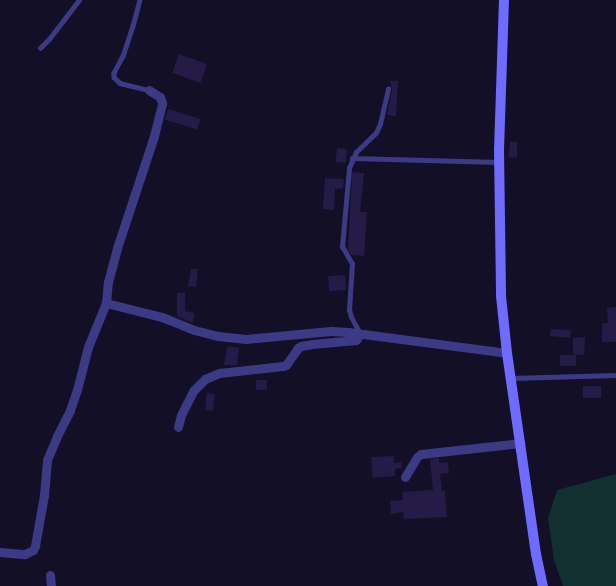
<!DOCTYPE html>
<html>
<head>
<meta charset="utf-8">
<style>
	body { margin:0 }
	#map { position:relative; width:616px; height:586px; overflow:hidden; background:#130f26; font-family:"Titillium Web",sans-serif }
	div>[style] { position:absolute }
	.green>* { inset:0; background:#12302f }
	.building>* { inset:0; background:#241b47; transform-origin:0 0 }
	.lane>* { height:4.5px; margin:-2.25px; padding:0 2.25px; transform-origin:2.25px; border-radius:2.25px; background:#3d3a85 }
	.street>* { height:9px; margin:-4.5px; padding:0 4.5px; transform-origin:4.5px; border-radius:4.5px; background:#3d3a85 }
	.secondary>* { height:10px; margin:-5px; padding:0 5px; transform-origin:5px; border-radius:5px; background:#6f6bff }
	span { translate:-50% -50%; white-space:nowrap; text-align:center; line-height:1.15; -webkit-text-stroke:4px #130f26; paint-order:stroke }
</style>
</head>
<body>
<div id="map">
	<div class="green">
		<i style="clip-path:polygon(616px 474px,616px 586px,563px 586px,554px 560px,548px 518px,557px 490px)"></i>
	</div>
	<div class="building">
		<i style="left:179px;top:54px;width:30px;height:20px;rotate:20deg"></i>
		<i style="clip-path:polygon(390px 81px,398px 81px,396px 116px,387px 115px,392px 90px)"></i>
		<i style="left:168px;top:109px;width:34px;height:11px;rotate:17deg"></i>
		<i style="clip-path:polygon(510px 142px,517px 142px,517px 158px,509px 157px)"></i>
		<i style="left:337px;top:148px;width:10px;height:14px;rotate:6deg"></i>
		<i style="clip-path:polygon(352px 172px,364px 173px,360px 212px,367px 212px,364px 256px,351px 255px,348px 250px)"></i>
		<i style="clip-path:polygon(325px 178px,344px 179px,343px 188px,335px 189px,334px 210px,323px 209px)"></i>
		<i style="clip-path:polygon(191px 269px,198px 269px,196px 287px,188px 286px)"></i>
		<i style="left:345px;top:275px;width:15px;height:17px;rotate:86deg"></i>
		<i style="clip-path:polygon(177px 293px,185px 293px,185px 311px,195px 313px,193px 323px,177px 316px)"></i>
		<i style="clip-path:polygon(616px 307px,616px 342px,602px 342px,602px 323px,608px 323px,607px 308px)"></i>
		<i style="clip-path:polygon(551px 329px,571px 330px,570px 338px,550px 336px)"></i>
		<i style="clip-path:polygon(585px 337px,584px 355px,573px 354px,573px 338px)"></i>
		<i style="clip-path:polygon(227px 346px,239px 348px,237px 365px,224px 365px)"></i>
		<i style="left:560px;top:355px;width:16px;height:11px"></i>
		<i style="left:256px;top:380px;width:11px;height:10px"></i>
		<i style="left:583px;top:386px;width:18px;height:12px"></i>
		<i style="left:207px;top:393px;width:8px;height:17px;rotate:7deg"></i>
		<i style="clip-path:polygon(394px 456px,394px 463px,401px 462px,402px 468px,395px 469px,395px 476px,373px 478px,371px 457px)"></i>
		<i style="clip-path:polygon(439px 458px,439px 463px,448px 462px,449px 473px,440px 474px,442px 491px,445px 491px,447px 517px,404px 519px,403px 512px,391px 514px,390px 501px,403px 500px,402px 492px,433px 490px,430px 459px)"></i>
	</div>
	<div class="lane">
		<i style="left:140px;top:0;width:27px;rotate:105deg"></i>
		<i style="left:133px;top:26px;width:32px;rotate:108deg"></i>
		<i style="left:123px;top:56px;width:19px;rotate:118deg"></i>
		<i style="left:114px;top:73px;width:4px;rotate:90deg"></i>
		<i style="left:114px;top:77px;width:8px;rotate:45deg"></i>
		<i style="left:120px;top:83px;width:30px;rotate:14deg"></i>
		<i style="left:40px;top:48px;width:13px;rotate:-45deg"></i>
		<i style="left:49px;top:39px;width:49px;rotate:-52.4deg"></i>
		<i style="left:352px;top:158px;width:147px;rotate:1.6deg"></i>
		<i style="left:360px;top:334px;width:19px;rotate:-118deg"></i>
		<i style="left:351px;top:317px;width:7px;rotate:-106deg"></i>
		<i style="left:349px;top:310px;width:46px;rotate:-86.3deg"></i>
		<i style="left:352px;top:264px;width:20px;rotate:-120deg"></i>
		<i style="left:342px;top:247px;width:79px;rotate:-84.9deg"></i>
		<i style="left:349px;top:168px;width:17px;rotate:-66deg"></i>
		<i style="left:356px;top:152px;width:28px;rotate:-44deg"></i>
		<i style="left:376px;top:133px;width:10px;rotate:-66deg"></i>
		<i style="left:380px;top:124px;width:36px;rotate:-77deg"></i>
		<i style="left:511px;top:378px;width:105px;rotate:-1.6deg"></i>
	</div>
	<div class="street">
		<i style="left:106px;top:303px;width:58px;rotate:14deg"></i>
		<i style="left:162px;top:317px;width:35px;rotate:22deg"></i>
		<i style="left:194px;top:330px;width:25px;rotate:14deg"></i>
		<i style="left:218px;top:336px;width:28px;rotate:6deg"></i>
		<i style="left:246px;top:339px;width:85px;rotate:-5.4deg"></i>
		<i style="left:331px;top:331px;width:17px;rotate:3deg"></i>
		<i style="left:348px;top:332px;width:160px;rotate:7.5deg"></i>
		<i style="left:178px;top:427px;width:12px;rotate:-76deg"></i>
		<i style="left:181px;top:415px;width:28px;rotate:-63deg"></i>
		<i style="left:194px;top:390px;width:16px;rotate:-45deg"></i>
		<i style="left:205px;top:379px;width:15px;rotate:-23deg"></i>
		<i style="left:219px;top:373px;width:64px;rotate:-6.2deg"></i>
		<i style="left:283px;top:366px;width:3px;rotate:-18deg"></i>
		<i style="left:286px;top:365px;width:21px;rotate:-55deg"></i>
		<i style="left:298px;top:348px;width:4px;rotate:-34deg"></i>
		<i style="left:301px;top:346px;width:11px;rotate:-10deg"></i>
		<i style="left:312px;top:344px;width:44px;rotate:-5.2deg"></i>
		<i style="left:356px;top:340px;width:7px;rotate:-56deg"></i>
		<i style="left:405px;top:477px;width:23px;rotate:-59deg"></i>
		<i style="left:417px;top:457px;width:5px;rotate:-37deg"></i>
		<i style="left:421px;top:454px;width:100px;rotate:-6.3deg"></i>
		<i style="left:0;top:552px;width:25px;rotate:5deg"></i>
		<i style="left:25px;top:554px;width:9px;rotate:-27deg"></i>
		<i style="left:33px;top:550px;width:4px;rotate:-63deg"></i>
		<i style="left:35px;top:546px;width:52px;rotate:-80deg"></i>
		<i style="left:44px;top:495px;width:35px;rotate:-85deg"></i>
		<i style="left:47px;top:460px;width:26px;rotate:-67deg"></i>
		<i style="left:57px;top:436px;width:29px;rotate:-63deg"></i>
		<i style="left:70px;top:410px;width:21px;rotate:-71deg"></i>
		<i style="left:77px;top:390px;width:44px;rotate:-75.7deg"></i>
		<i style="left:88px;top:347px;width:48px;rotate:-67.8deg"></i>
		<i style="left:106px;top:303px;width:21px;rotate:-85deg"></i>
		<i style="left:108px;top:282px;width:35px;rotate:-75deg"></i>
		<i style="left:117px;top:248px;width:118px;rotate:-71.7deg"></i>
		<i style="left:154px;top:136px;width:34px;rotate:-76deg"></i>
		<i style="left:162px;top:103px;width:6px;rotate:-108deg"></i>
		<i style="left:160px;top:97px;width:13px;rotate:-148deg"></i>
		<i style="left:50px;top:575px;width:11px;rotate:85deg"></i>
	</div>
	<div class="secondary">
		<i style="left:504px;top:0;width:149px;rotate:91.9deg"></i>
		<i style="left:499px;top:149px;width:147px;rotate:89.2deg"></i>
		<i style="left:501px;top:296px;width:57px;rotate:84deg"></i>
		<i style="left:507px;top:353px;width:203px;rotate:81.8deg"></i>
		<i style="left:536px;top:554px;width:33px;rotate:78deg"></i>
	</div>
</div>
</body>
</html>
